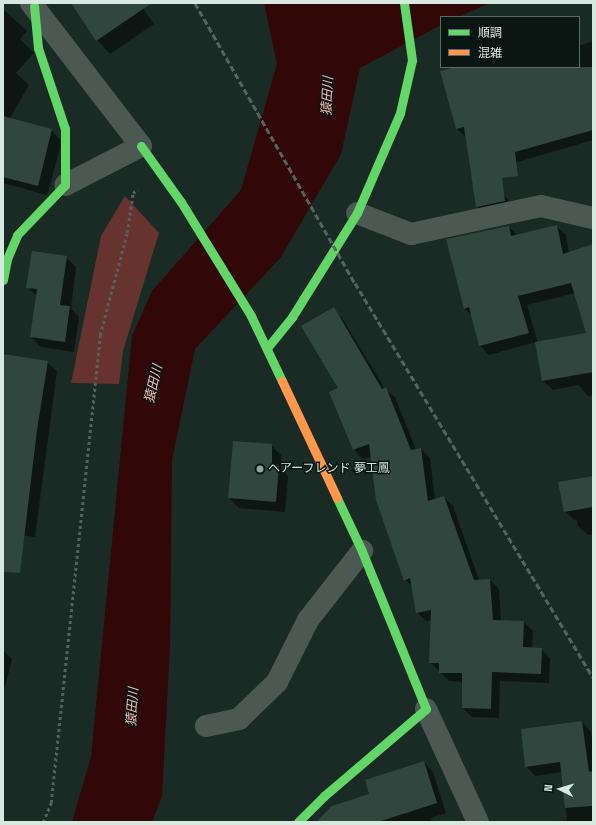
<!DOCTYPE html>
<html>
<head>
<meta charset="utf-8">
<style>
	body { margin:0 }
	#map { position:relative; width:596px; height:825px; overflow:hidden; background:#1a2a24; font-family:"Space Grotesk","Noto Sans JP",sans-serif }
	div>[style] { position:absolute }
	.green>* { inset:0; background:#66332f }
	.water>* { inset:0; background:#310707 }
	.shadow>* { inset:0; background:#0007 }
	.building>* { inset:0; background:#30463f }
	.path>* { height:2.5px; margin-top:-1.25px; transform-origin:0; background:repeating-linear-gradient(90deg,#56605c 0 3px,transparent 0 6px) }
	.street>* { height:22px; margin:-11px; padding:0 11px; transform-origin:11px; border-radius:11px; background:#4c5953 }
	.fast>* { height:9px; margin:-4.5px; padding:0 4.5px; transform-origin:4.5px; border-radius:4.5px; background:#63d668 }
	.slow>* { height:9px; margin:-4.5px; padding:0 4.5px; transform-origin:4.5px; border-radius:4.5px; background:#ff974d }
	.rail>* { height:3px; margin-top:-1.5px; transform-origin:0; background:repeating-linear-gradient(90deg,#57635f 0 6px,transparent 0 9px) }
	.dots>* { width:11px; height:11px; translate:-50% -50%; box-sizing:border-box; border:2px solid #0a1611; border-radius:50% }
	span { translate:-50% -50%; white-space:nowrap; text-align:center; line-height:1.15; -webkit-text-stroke:3px #0a1611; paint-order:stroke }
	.poi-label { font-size:12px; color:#d7e8e1 }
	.left { translate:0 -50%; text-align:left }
	.water-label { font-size:13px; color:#fab9b3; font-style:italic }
	.frame { position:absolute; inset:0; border:4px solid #d7e8e1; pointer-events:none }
	.legend { position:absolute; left:440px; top:16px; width:140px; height:52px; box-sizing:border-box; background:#0a1611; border:1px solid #5c6a64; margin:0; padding:5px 7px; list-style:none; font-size:12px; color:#d7e8e1 }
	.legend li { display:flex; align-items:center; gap:8px; height:20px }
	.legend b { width:20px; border:1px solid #5c6a64 }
	.north { position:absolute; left:540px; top:769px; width:40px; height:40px; -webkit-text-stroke:3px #0a1611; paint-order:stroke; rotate:275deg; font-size:11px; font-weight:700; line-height:16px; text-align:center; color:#d7e8e1 }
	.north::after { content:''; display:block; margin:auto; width:14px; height:18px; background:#d7e8e1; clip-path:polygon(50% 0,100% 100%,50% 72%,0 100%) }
</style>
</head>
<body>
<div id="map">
	<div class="green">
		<i style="clip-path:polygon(125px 196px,159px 233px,123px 351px,119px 384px,71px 383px,101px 236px)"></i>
	</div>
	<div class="water">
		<i style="clip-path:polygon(264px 3px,490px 3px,458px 17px,441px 17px,441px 25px,360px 68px,341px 154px,281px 257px,195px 349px,172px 460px,170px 647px,162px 796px,152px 822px,72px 822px,91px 757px,132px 336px,152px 291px,241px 190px,277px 64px)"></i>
	</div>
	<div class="shadow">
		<i style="clip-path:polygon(72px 3px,139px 3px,154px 24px,110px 54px,97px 40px)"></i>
		<i style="clip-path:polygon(3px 9px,27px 31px,20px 39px,34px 53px,16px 73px,29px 85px,10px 118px,51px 130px,62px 141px,47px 195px,3px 183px)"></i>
		<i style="clip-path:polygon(593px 41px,593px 140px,480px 173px,467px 138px,457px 129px,459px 67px,579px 67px,579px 46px)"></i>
		<i style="clip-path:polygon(504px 196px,514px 205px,487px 216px,477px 207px)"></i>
		<i style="clip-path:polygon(evenodd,556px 226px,566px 235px,569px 253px,593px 245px,593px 395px,588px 396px,578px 385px,553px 390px,543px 381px,536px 342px,489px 355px,480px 346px,472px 316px,464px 308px,509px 227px,517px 235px,556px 226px,575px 293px,588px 334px,538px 343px,527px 305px,575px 293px)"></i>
		<i style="clip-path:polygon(66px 257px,76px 267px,71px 308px,79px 317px,74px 352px,41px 347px,31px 337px,37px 296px,28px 287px)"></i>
		<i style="clip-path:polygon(333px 309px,342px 318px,385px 389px,395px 397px,416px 450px,421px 449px,430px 458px,435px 500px,444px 497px,453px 506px,479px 580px,490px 580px,499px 589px,501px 621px,524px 622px,533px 631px,532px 648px,541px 649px,550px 658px,549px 683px,500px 681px,499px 718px,472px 717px,463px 708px,463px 682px,449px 681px,430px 662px,432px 620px,426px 621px,417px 612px,413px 587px,405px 580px,372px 456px,363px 459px,354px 450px,330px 393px,339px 389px)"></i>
		<i style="clip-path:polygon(3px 355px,47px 362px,57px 371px,35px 537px,3px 533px)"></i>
		<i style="clip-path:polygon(271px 445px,281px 455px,281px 469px,288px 476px,285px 512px,239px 508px,229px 498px)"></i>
		<i style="clip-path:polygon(593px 477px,593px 534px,588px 535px,578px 526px,577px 520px,574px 520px,565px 511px)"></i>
		<i style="clip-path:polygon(3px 650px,12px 659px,5px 687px,3px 686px)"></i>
		<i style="clip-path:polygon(582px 722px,591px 732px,593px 747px,593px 822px,545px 822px,567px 820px,562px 772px,535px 776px,526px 766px)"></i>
		<i style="clip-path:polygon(424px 762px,433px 772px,446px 813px,431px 818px,432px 822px,331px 822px,370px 795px)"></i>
	</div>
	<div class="building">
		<i style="clip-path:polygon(71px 3px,152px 3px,96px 41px)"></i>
		<i style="clip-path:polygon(455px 67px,593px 67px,593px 130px,515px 152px,518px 176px,502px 178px,505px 201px,476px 207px,464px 127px,456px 129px,440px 71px)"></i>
		<i style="clip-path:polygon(3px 116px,52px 129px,38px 186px,3px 177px)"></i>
		<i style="clip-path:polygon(557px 225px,563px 254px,593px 244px,593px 372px,542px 381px,535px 342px,586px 333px,571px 283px,518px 296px,529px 333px,479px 346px,469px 307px,464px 309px,446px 239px,509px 226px,511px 236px)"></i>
		<i style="clip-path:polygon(32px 251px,67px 256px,60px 305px,70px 306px,65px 342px,30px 337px,37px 289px,26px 288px)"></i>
		<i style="clip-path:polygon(334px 307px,382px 389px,386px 387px,411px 450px,421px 448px,428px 501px,444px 496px,474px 580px,490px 579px,493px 620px,524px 621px,523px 647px,542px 648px,541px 674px,492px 672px,491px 709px,462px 708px,462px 673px,439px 673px,439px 663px,429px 663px,431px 610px,416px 613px,410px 578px,404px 581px,376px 500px,369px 444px,353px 450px,329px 392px,338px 388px,301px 326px)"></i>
		<i style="clip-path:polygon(3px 354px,48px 361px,37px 430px,20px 573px,3px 572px)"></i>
		<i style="clip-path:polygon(233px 441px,272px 444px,272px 465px,279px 466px,276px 502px,228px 498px)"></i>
		<i style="clip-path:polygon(593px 476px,593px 507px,564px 512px,558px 482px)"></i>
		<i style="clip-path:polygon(582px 721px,589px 772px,593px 771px,593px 806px,565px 808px,560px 762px,525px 767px,521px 729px)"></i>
		<i style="clip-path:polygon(424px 761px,437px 803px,378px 822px,316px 822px,332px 806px,369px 794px,365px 780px)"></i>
	</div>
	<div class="path">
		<i style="left:43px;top:822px;width:21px;rotate:-67deg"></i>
		<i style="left:51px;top:803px;width:471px;rotate:-84deg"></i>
		<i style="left:100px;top:335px;width:106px;rotate:-75.2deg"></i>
		<i style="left:127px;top:233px;width:40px;rotate:-81.5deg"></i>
		<i style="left:133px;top:193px;width:6px;rotate:-39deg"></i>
	</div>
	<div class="street">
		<i style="left:31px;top:3px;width:180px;rotate:52.4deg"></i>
		<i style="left:141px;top:146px;width:85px;rotate:152.8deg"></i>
		<i style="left:357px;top:213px;width:58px;rotate:21.3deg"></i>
		<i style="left:411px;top:234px;width:133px;rotate:-12.2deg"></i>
		<i style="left:541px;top:206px;width:53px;rotate:13deg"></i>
		<i style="left:426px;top:709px;width:124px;rotate:65.3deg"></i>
		<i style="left:206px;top:726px;width:34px;rotate:-12deg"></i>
		<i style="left:239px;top:719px;width:53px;rotate:-44.2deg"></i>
		<i style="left:277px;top:682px;width:69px;rotate:-63.4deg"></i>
		<i style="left:308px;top:620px;width:88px;rotate:-52deg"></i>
	</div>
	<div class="fast">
		<i style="left:141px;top:146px;width:69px;rotate:54.5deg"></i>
		<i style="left:181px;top:202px;width:134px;rotate:58.4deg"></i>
		<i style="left:251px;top:316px;width:72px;rotate:64.5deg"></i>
		<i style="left:3px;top:280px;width:21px;rotate:-79deg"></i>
		<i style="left:7px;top:259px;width:26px;rotate:-67deg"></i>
		<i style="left:17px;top:235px;width:69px;rotate:-46.2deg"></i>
		<i style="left:65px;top:185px;width:56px;rotate:-90deg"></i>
		<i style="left:65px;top:129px;width:85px;rotate:-108.4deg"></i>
		<i style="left:38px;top:48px;width:42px;rotate:-95.4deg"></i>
		<i style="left:267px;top:348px;width:40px;rotate:-51deg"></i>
		<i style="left:292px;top:317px;width:123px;rotate:-58deg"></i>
		<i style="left:357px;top:213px;width:109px;rotate:-66.7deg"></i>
		<i style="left:400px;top:113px;width:54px;rotate:-77.2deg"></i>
		<i style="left:412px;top:60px;width:58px;rotate:-98deg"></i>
		<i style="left:298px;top:822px;width:37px;rotate:-45deg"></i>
		<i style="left:324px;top:796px;width:134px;rotate:-40.5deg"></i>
		<i style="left:426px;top:709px;width:170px;rotate:-112.1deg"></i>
		<i style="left:362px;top:551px;width:59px;rotate:-115.3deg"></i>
	</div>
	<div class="slow">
		<i style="left:282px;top:381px;width:129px;rotate:64.8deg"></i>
	</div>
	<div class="rail">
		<i style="left:195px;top:3px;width:322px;rotate:60.3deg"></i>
		<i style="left:355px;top:283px;width:460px;rotate:58.9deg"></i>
	</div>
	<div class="dots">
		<i style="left:260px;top:469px;background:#95a69f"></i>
	</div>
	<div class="poi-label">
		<span class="left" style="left:268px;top:469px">ヘアーフレンド 夢工鳳</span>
	</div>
	<div class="water-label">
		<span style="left:328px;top:96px;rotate:-87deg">猿田川</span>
		<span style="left:154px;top:384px;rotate:-77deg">猿田川</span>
		<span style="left:133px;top:707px;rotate:-86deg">猿田川</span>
	</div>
	<div class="frame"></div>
	<ul class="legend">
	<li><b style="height:5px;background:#63d668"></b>順調</li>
	<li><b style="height:5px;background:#ff974d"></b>混雑</li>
	</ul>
	<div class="north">N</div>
</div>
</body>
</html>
